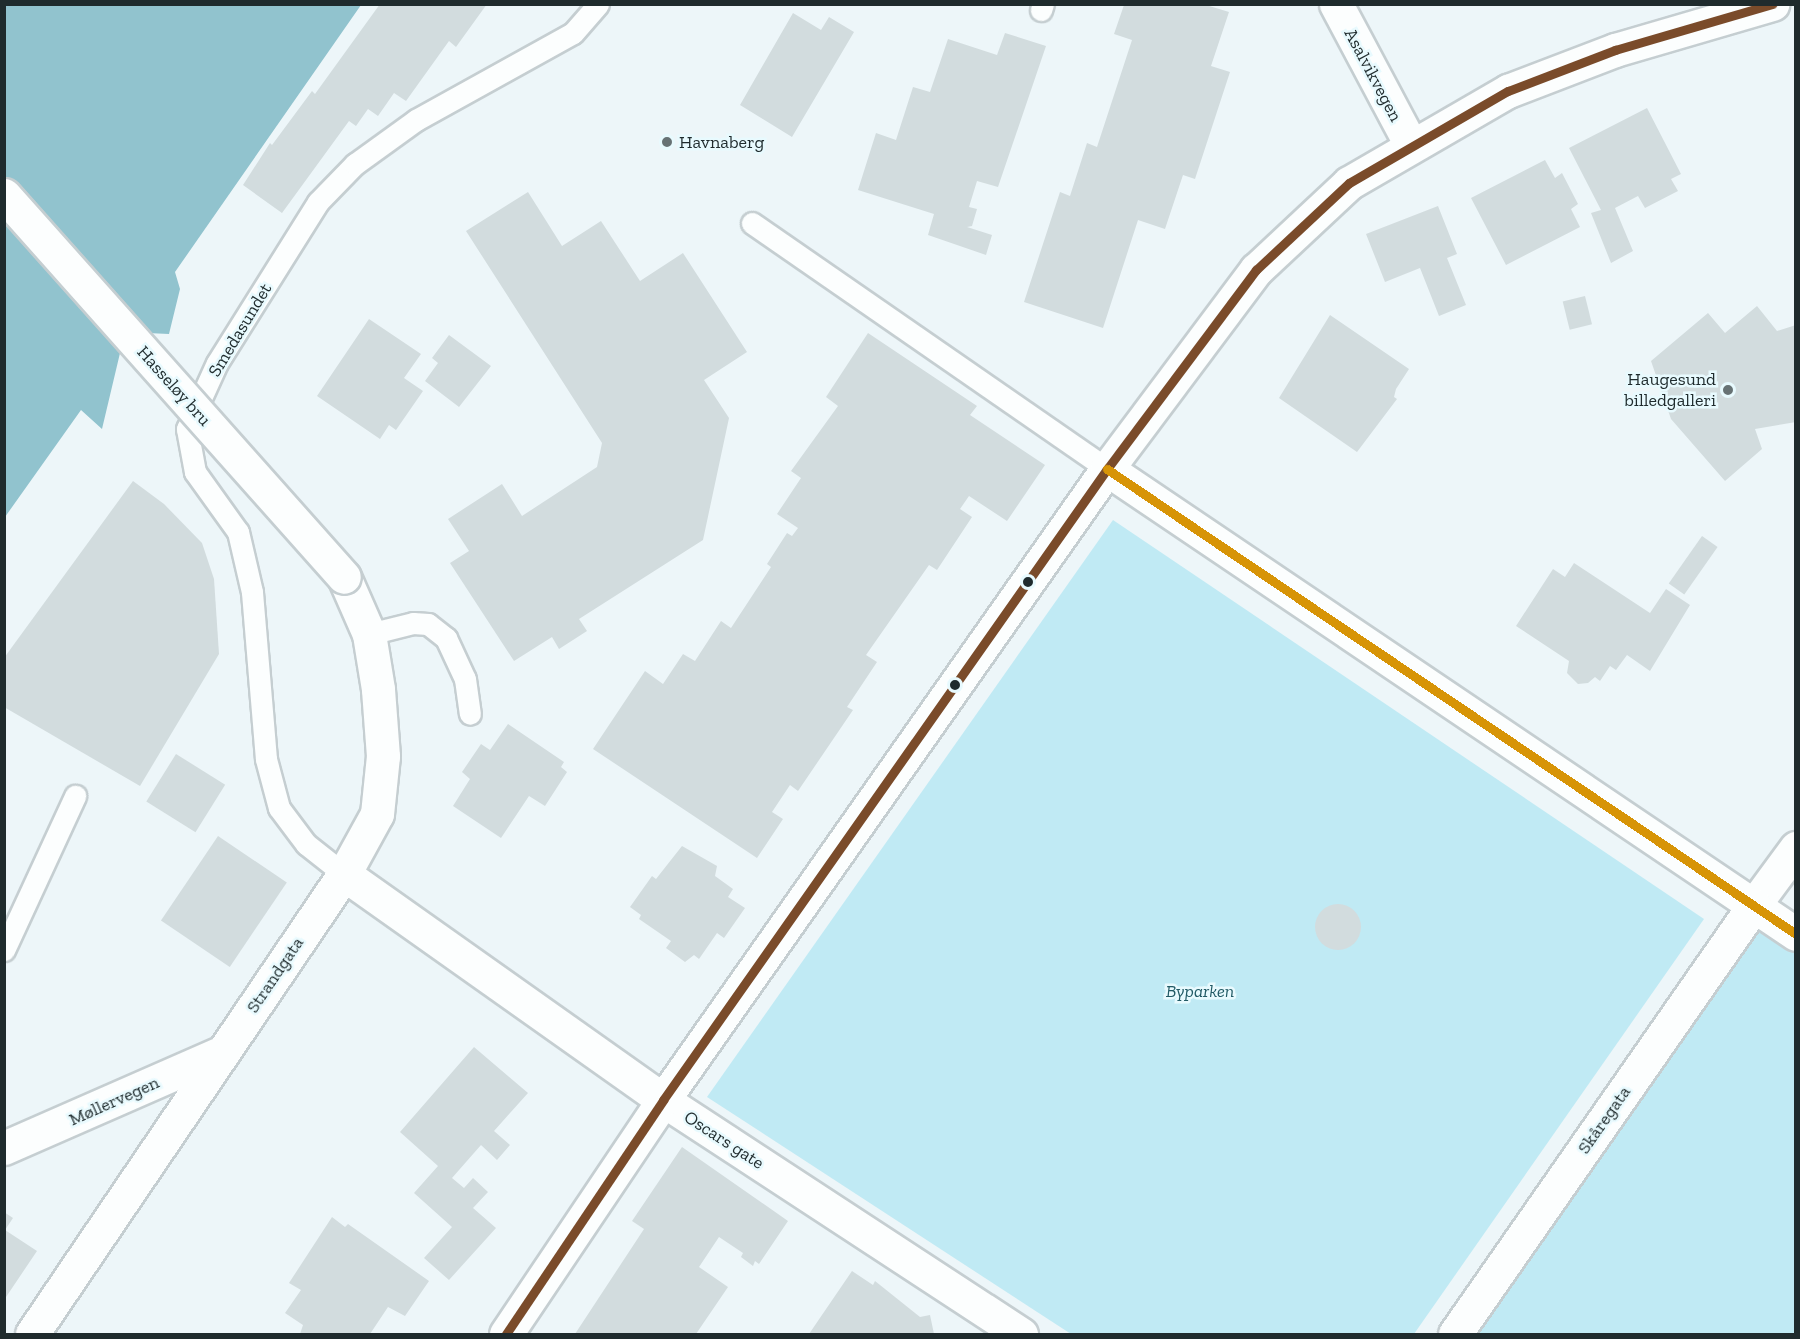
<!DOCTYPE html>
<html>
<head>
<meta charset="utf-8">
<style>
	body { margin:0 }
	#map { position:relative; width:1800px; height:1339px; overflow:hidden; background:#edf6f9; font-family:"Zilla Slab",serif }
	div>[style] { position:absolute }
	.green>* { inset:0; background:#c0eaf4 }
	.water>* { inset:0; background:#91c3ce }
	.building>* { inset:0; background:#d2dcde; transform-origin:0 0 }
	.round { border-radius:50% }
	.roads { filter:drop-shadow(2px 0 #c5ced1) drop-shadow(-2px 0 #c5ced1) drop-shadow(0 2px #c5ced1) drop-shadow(0 -2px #c5ced1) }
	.lane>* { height:21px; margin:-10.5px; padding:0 10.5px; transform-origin:10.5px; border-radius:10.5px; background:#fcfefe }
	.street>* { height:33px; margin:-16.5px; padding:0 16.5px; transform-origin:16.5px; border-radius:16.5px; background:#fcfefe }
	.secondary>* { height:33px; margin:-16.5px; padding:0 16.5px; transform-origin:16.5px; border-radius:16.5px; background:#fcfefe }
	.bridges { filter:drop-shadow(2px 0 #c5ced1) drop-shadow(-2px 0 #c5ced1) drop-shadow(0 2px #c5ced1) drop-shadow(0 -2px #c5ced1) }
	.secondary-bridge>* { height:33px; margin:-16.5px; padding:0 16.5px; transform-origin:16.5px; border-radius:16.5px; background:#fcfefe }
	.bus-1>* { height:9px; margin:-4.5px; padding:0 4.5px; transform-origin:4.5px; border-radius:4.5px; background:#7a4b2a }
	.bus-2>* { height:9px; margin:-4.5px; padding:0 4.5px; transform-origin:4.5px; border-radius:4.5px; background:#d79407 }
	.dots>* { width:16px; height:16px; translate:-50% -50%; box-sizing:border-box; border:3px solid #e8fafe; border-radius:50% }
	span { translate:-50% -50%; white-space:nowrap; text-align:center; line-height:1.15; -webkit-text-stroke:5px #e8fafe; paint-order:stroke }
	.street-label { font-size:18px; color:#1f2b2d }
	.poi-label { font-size:18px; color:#1f2b2d }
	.left { translate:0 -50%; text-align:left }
	.right { translate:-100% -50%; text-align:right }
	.park-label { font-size:18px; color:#215a65; font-style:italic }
	.frame { position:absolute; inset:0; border:6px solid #1f2b2d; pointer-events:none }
</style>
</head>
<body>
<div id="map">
	<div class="green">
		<i style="clip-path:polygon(1113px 520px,1704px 919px,1414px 1334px,1071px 1334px,707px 1097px)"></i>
		<i style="clip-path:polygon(1754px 905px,1795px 934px,1795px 1334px,1455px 1334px)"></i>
	</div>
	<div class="water">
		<i style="clip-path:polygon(5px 5px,361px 5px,175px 272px,180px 289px,169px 334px,125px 332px,102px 429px,81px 410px,5px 517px)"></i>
	</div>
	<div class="building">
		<i style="clip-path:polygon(380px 4px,487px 4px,456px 47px,449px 41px,406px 101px,394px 93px,378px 116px,368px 109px,356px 126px,349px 121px,282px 213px,243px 185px,270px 143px,272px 145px,312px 91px,315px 94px)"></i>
		<i style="clip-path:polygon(1124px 5px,1206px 5px,1229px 12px,1211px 66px,1230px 72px,1195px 179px,1183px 175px,1165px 229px,1138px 220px,1103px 328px,1024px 302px,1060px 192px,1070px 196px,1087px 143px,1097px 147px,1132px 40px,1114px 34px)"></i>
		<i style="clip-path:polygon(793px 13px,821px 30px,829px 17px,854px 32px,792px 137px,740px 105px)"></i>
		<i style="clip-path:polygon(1005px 33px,1046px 46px,998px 187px,977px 181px,969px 207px,977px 209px,972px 226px,967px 227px,992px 235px,986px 255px,928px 235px,934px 214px,858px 190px,876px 133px,896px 140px,913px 87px,930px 92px,948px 39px,997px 55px)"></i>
		<i style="clip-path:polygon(1647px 108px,1681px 174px,1671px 179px,1678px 191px,1645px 208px,1638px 196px,1615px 208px,1633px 251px,1611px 263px,1591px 213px,1601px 210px,1569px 148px)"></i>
		<i style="clip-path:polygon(1545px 160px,1555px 178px,1562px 173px,1578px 204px,1571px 209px,1580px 227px,1506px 265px,1471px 198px)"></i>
		<i style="clip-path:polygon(528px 192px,562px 246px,601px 221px,640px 281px,683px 253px,747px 352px,704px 380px,729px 418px,703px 540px,579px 619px,587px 631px,559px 649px,552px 637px,514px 661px,450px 563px,469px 551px,448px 519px,502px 484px,522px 516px,597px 467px,602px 443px,466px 231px)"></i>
		<i style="clip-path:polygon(1438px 206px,1457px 254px,1447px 258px,1466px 305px,1439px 316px,1420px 268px,1385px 282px,1366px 234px)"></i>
		<i style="left:1585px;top:296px;width:29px;height:23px;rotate:76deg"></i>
		<i style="clip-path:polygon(1757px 306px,1777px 331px,1796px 325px,1796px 422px,1755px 429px,1762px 449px,1725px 481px,1671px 419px,1651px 361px,1708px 313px,1725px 333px)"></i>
		<i style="clip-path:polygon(1330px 315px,1409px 369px,1396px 389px,1394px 397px,1397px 399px,1357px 452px,1279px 398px)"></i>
		<i style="clip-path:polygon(369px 319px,421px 354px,404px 378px,423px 391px,396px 430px,389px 425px,380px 439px,317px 396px)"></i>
		<i style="clip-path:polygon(868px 333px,977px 406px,970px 415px,1045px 465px,1007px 521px,969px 496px,960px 509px,972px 517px,937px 570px,929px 565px,866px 655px,877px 662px,847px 707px,853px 710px,798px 791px,790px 785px,772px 812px,783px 819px,757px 858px,593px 749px,645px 671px,663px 684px,683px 654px,695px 661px,721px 621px,731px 628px,771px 567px,767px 564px,787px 533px,792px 536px,798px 528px,777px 514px,801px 478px,791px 471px,838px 406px,826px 397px)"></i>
		<i style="clip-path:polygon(449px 335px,491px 366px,459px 407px,425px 381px,438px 363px,432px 358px)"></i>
		<i style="clip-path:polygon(133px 481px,164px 504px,202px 543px,214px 579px,219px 654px,140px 786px,4px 707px,4px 658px)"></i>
		<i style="left:1702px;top:536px;width:19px;height:58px;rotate:35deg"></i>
		<i style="clip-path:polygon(1574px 563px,1650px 613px,1666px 589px,1690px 605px,1650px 671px,1627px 655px,1616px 670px,1610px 666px,1600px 681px,1595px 677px,1588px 683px,1578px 684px,1567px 673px,1569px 661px,1516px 626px,1553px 569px,1565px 577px)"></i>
		<i style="clip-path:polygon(508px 724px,564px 762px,561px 767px,567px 772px,545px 806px,529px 796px,501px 838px,453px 806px,470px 779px,462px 772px,481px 744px,490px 750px)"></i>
		<i style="left:176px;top:754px;width:58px;height:56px;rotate:32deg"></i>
		<i style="left:218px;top:836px;width:83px;height:102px;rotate:34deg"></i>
		<i style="clip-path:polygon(682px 846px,717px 866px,715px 876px,733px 889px,728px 897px,745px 908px,724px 938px,717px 933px,699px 959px,694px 955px,685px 962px,666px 948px,671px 941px,639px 919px,641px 915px,630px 907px,652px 876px,656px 879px)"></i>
		<i class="round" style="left:1315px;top:904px;width:46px;height:46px"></i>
		<i style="clip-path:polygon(474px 1047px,528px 1093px,494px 1131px,510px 1145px,497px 1160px,481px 1145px,452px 1178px,464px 1188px,473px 1178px,488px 1192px,473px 1208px,496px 1228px,449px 1280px,424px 1258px,452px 1227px,414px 1193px,438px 1166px,400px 1132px)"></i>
		<i style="clip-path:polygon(682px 1147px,788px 1221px,759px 1264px,755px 1261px,753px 1266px,741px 1257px,743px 1253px,719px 1237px,699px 1267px,728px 1287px,696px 1334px,575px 1334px,644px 1229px,632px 1221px)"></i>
		<i style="clip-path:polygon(4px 1212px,13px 1218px,5px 1230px,37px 1251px,4px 1300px)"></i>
		<i style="clip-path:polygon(332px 1217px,345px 1227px,348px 1224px,429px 1281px,405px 1316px,388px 1307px,370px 1334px,300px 1334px,303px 1325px,285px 1313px,301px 1290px,289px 1283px)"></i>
		<i style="clip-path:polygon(852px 1271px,873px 1285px,875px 1281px,920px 1317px,930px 1315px,934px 1334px,809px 1334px)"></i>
	</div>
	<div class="roads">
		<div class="lane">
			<i style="left:1041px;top:10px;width:6px;rotate:-72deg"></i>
			<i style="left:752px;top:223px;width:432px;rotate:34.7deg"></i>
			<i style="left:369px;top:634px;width:45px;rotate:-14deg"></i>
			<i style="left:413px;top:623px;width:15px;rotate:4deg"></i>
			<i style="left:428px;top:624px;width:23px;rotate:38deg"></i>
			<i style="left:446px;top:638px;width:45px;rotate:65.1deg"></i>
			<i style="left:465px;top:679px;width:35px;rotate:82deg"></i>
			<i style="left:344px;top:874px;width:48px;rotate:-141.7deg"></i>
			<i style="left:306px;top:844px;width:45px;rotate:-126.9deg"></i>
			<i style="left:279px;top:808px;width:51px;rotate:-104.9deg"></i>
			<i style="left:266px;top:759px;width:168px;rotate:-94.8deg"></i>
			<i style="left:252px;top:592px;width:62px;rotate:-103.1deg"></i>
			<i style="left:238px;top:532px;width:74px;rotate:-125.6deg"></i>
			<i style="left:195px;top:472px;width:44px;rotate:-100.5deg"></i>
			<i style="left:187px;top:429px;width:72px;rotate:-65.6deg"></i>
			<i style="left:217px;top:363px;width:190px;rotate:-57.9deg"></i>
			<i style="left:318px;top:202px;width:53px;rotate:-45.8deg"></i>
			<i style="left:355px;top:164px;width:75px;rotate:-35.8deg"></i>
			<i style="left:416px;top:120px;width:179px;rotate:-29deg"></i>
			<i style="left:573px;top:33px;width:38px;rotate:-49deg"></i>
			<i style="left:4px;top:950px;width:170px;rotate:-65.2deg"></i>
		</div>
		<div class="street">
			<i style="left:1336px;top:4px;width:160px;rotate:62deg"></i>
			<i style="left:1754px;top:905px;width:71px;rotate:-53.6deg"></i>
			<i style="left:4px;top:1148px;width:239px;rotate:-23.7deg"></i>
		</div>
		<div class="secondary">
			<i style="left:1107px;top:469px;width:831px;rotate:34.02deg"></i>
			<i style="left:344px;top:874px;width:391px;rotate:35.3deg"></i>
			<i style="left:663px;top:1100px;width:428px;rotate:33.2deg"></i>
			<i style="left:32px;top:1334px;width:556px;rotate:-55.85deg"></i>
			<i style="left:344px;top:874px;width:68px;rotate:-61.2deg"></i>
			<i style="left:377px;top:814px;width:58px;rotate:-84.1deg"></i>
			<i style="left:383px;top:756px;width:67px;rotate:-94.3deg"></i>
			<i style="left:378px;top:689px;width:56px;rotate:-99.3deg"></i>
			<i style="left:369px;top:634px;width:62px;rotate:-113.7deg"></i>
			<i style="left:506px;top:1334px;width:282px;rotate:-56.1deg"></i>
			<i style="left:663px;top:1100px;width:772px;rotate:-54.87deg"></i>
			<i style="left:1107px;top:469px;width:249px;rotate:-53.2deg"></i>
			<i style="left:1256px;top:270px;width:127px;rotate:-43.1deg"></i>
			<i style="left:1349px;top:183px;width:184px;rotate:-30.1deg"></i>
			<i style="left:1508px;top:91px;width:115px;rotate:-21deg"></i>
			<i style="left:1615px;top:50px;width:164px;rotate:-16.3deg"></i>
			<i style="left:1455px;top:1334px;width:523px;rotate:-55.12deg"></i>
		</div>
	</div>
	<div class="bridges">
		<div class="secondary-bridge">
			<i style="left:4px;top:195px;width:511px;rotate:48.33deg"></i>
		</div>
	</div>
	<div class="bus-1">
		<i style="left:506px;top:1334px;width:282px;rotate:-56.1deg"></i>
		<i style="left:663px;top:1100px;width:772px;rotate:-54.87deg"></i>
		<i style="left:1107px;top:469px;width:249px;rotate:-53.2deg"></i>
		<i style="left:1256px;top:270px;width:127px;rotate:-43.1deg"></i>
		<i style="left:1349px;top:183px;width:184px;rotate:-30.1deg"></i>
		<i style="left:1508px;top:91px;width:115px;rotate:-21deg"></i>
		<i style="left:1615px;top:50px;width:164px;rotate:-16.3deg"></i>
	</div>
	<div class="bus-2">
		<i style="left:1107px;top:469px;width:831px;rotate:34.02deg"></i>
	</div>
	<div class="dots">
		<i style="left:667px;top:142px;background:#677274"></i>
		<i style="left:1728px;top:390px;background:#677274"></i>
		<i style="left:1028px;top:582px;background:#1f2b2d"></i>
		<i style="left:955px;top:685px;background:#1f2b2d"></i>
	</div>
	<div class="street-label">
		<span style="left:1373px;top:75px;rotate:62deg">Asalvikvegen</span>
		<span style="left:240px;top:330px;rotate:-59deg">Smedasundet</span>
		<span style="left:174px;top:386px;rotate:48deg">Hasseløy bru</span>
		<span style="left:275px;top:975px;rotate:-56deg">Strandgata</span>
		<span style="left:114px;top:1101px;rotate:-24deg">Møllervegen</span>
		<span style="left:1604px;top:1120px;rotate:-55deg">Skåregata</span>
		<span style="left:724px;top:1140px;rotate:33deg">Oscars gate</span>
	</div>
	<div class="poi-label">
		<span class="left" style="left:679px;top:142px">Havnaberg</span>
		<span class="right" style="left:1716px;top:390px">Haugesund<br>billedgalleri</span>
	</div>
	<div class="park-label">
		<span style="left:1200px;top:991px">Byparken</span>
	</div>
	<div class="frame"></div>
</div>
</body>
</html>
